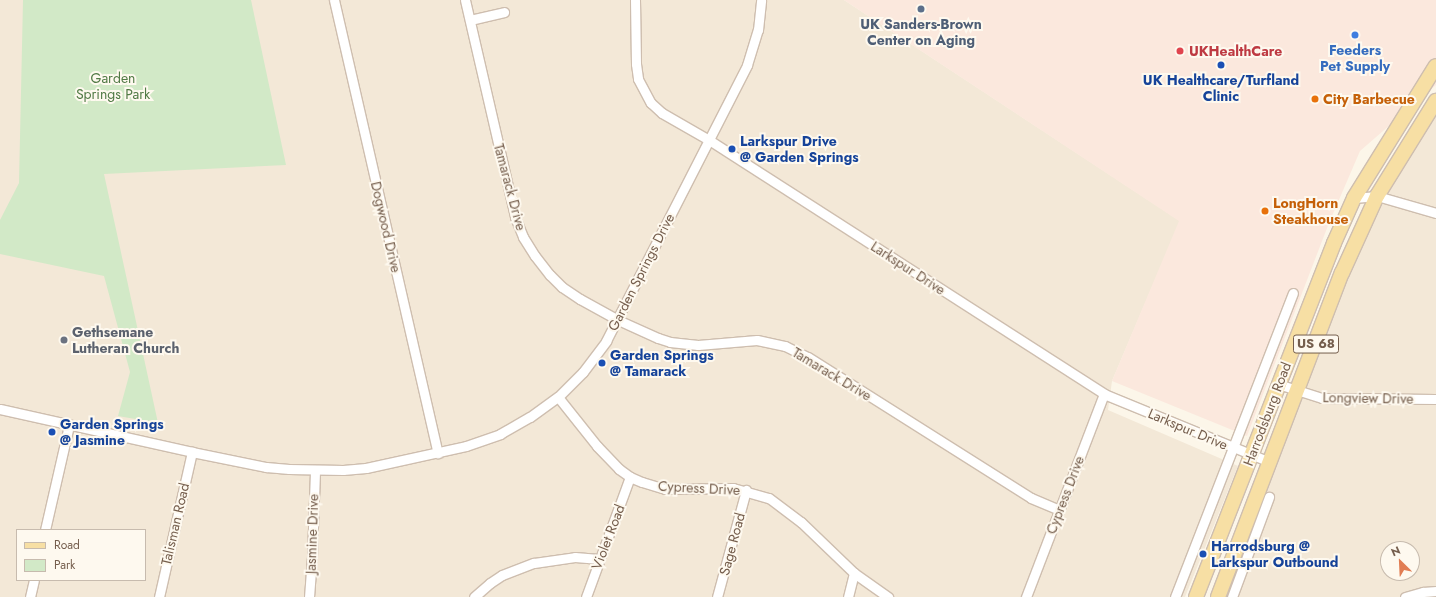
<!DOCTYPE html>
<html>
<head>
<meta charset="utf-8">
<style>
	body { margin:0 }
	#map { position:relative; width:1436px; height:597px; overflow:hidden; background:#fcf6e9; font-family:Jost,sans-serif }
	div>[style] { position:absolute }
	.residential>* { inset:0; background:#f3e8d7 }
	.commercial>* { inset:0; background:#fbe8dd }
	.green>* { inset:0; background:#d2e9c7 }
	.roads { filter:drop-shadow(1px 0 #cebeaf) drop-shadow(-1px 0 #cebeaf) drop-shadow(0 1px #cebeaf) drop-shadow(0 -1px #cebeaf) }
	.minor>* { height:9px; margin:-4.5px; padding:0 4.5px; transform-origin:4.5px; border-radius:4.5px; background:#fff }
	.primary>* { height:14px; margin:-7px; padding:0 7px; transform-origin:7px; border-radius:7px; background:#f7dfa4 }
	.dots>* { width:11px; height:11px; translate:-50% -50%; box-sizing:border-box; border:2px solid #fef9ef; border-radius:50% }
	span { translate:-50% -50%; white-space:nowrap; text-align:center; line-height:1.15; -webkit-text-stroke:4px #fef9ef; paint-order:stroke }
	.shield-label span { padding:1px 3px; background:#fef9ef; border:1px solid; border-radius:3px; -webkit-text-stroke-width:0 }
	.shield-label { font-size:13px; color:#755e4d; font-weight:700 }
	.service-label { font-size:14px; color:#4e5e75; font-weight:700 }
	.shop-label { font-size:14px; color:#366cbe; font-weight:700 }
	.health-label { font-size:14px; color:#be3a42; font-weight:700 }
	.left { translate:0 -50%; text-align:left }
	.park-label { font-size:14px; color:#517a45 }
	.transit-label { font-size:14px; color:#164399; font-weight:700 }
	.food-label { font-size:14px; color:#c56008; font-weight:700 }
	.street-label { font-size:14px; color:#755e4d }
	.worship-label { font-size:14px; color:#5b616d; font-weight:700 }
	.legend { position:absolute; left:16px; top:529px; width:130px; height:52px; box-sizing:border-box; background:#fef9ef; border:1px solid #c7bbae; margin:0; padding:5px 7px; list-style:none; font-size:12px; color:#755e4d }
	.legend li { display:flex; align-items:center; gap:8px; height:20px }
	.legend b { width:20px; border:1px solid #c7bbae }
	.north { position:absolute; left:1380px; top:541px; width:40px; height:40px; box-sizing:border-box; background:#fef9ef; border:1px solid #c7bbae; border-radius:50%; rotate:336deg; font-size:11px; font-weight:700; line-height:16px; text-align:center; color:#755e4d }
	.north::after { content:''; display:block; margin:auto; width:14px; height:18px; background:#e17d53; clip-path:polygon(50% 0,100% 100%,50% 72%,0 100%) }
</style>
</head>
<body>
<div id="map">
	<div class="residential">
		<i style="clip-path:polygon(evenodd,0 0,844px 0,1180px 221px,1112px 381px,1108px 410px,1238px 466px,1185px 597px,0 597px,0 0,17px 530px,145px 530px,145px 580px,17px 580px,17px 530px)"></i>
		<i style="clip-path:polygon(evenodd,1436px 101px,1436px 597px,1218px 597px,1342px 273px,1436px 101px,1388px 549px,1412px 549px,1412px 573px,1388px 573px,1388px 549px)"></i>
	</div>
	<div class="commercial">
		<i style="clip-path:polygon(844px 0,1436px 0,1436px 85px,1360px 151px,1329px 223px,1247px 436px,1112px 381px,1179px 221px)"></i>
	</div>
	<div class="green">
		<i style="clip-path:polygon(23px 0,251px 0,286px 165px,104px 174px,158px 423px,118px 416px,130px 372px,104px 276px,0 254px,0 220px,19px 183px)"></i>
	</div>
	<div class="roads">
		<div class="minor">
			<i style="left:334px;top:0;width:465px;rotate:77.1deg"></i>
			<i style="left:465px;top:0;width:223px;rotate:77deg"></i>
			<i style="left:515px;top:217px;width:22px;rotate:68deg"></i>
			<i style="left:523px;top:237px;width:22px;rotate:58deg"></i>
			<i style="left:535px;top:256px;width:24px;rotate:52deg"></i>
			<i style="left:550px;top:275px;width:17px;rotate:45deg"></i>
			<i style="left:562px;top:287px;width:22px;rotate:34deg"></i>
			<i style="left:580px;top:299px;width:43px;rotate:28.9deg"></i>
			<i style="left:618px;top:320px;width:44px;rotate:24.2deg"></i>
			<i style="left:658px;top:338px;width:13px;rotate:18deg"></i>
			<i style="left:670px;top:342px;width:28px;rotate:6deg"></i>
			<i style="left:698px;top:345px;width:59px;rotate:-4.8deg"></i>
			<i style="left:757px;top:340px;width:29px;rotate:12deg"></i>
			<i style="left:785px;top:346px;width:25px;rotate:26deg"></i>
			<i style="left:808px;top:357px;width:264px;rotate:32.3deg"></i>
			<i style="left:1031px;top:498px;width:30px;rotate:23deg"></i>
			<i style="left:635px;top:0;width:64px;rotate:89.1deg"></i>
			<i style="left:636px;top:64px;width:15px;rotate:82deg"></i>
			<i style="left:638px;top:79px;width:27px;rotate:62deg"></i>
			<i style="left:651px;top:103px;width:15px;rotate:42deg"></i>
			<i style="left:662px;top:113px;width:54px;rotate:29.9deg"></i>
			<i style="left:709px;top:140px;width:470px;rotate:32.7deg"></i>
			<i style="left:1104px;top:394px;width:179px;rotate:22.3deg"></i>
			<i style="left:470px;top:20px;width:35px;rotate:-13deg"></i>
			<i style="left:1354px;top:198px;width:23px;rotate:-5deg"></i>
			<i style="left:1377px;top:196px;width:61px;rotate:16.1deg"></i>
			<i style="left:1278px;top:384px;width:46px;rotate:17.7deg"></i>
			<i style="left:1322px;top:398px;width:114px;rotate:0.5deg"></i>
			<i style="left:558px;top:397px;width:63px;rotate:51.5deg"></i>
			<i style="left:597px;top:446px;width:32px;rotate:46deg"></i>
			<i style="left:619px;top:469px;width:14px;rotate:36deg"></i>
			<i style="left:630px;top:477px;width:13px;rotate:23deg"></i>
			<i style="left:642px;top:482px;width:24px;rotate:17deg"></i>
			<i style="left:665px;top:489px;width:68px;rotate:-0.8deg"></i>
			<i style="left:733px;top:488px;width:37px;rotate:16deg"></i>
			<i style="left:769px;top:498px;width:40px;rotate:37deg"></i>
			<i style="left:801px;top:522px;width:74px;rotate:43.9deg"></i>
			<i style="left:854px;top:573px;width:42px;rotate:35.2deg"></i>
			<i style="left:0;top:409px;width:197px;rotate:12.6deg"></i>
			<i style="left:192px;top:452px;width:76px;rotate:11.5deg"></i>
			<i style="left:266px;top:467px;width:23px;rotate:5deg"></i>
			<i style="left:289px;top:469px;width:54px;rotate:1.1deg"></i>
			<i style="left:343px;top:470px;width:23px;rotate:-5deg"></i>
			<i style="left:366px;top:468px;width:102px;rotate:-12.4deg"></i>
			<i style="left:466px;top:446px;width:36px;rotate:-19deg"></i>
			<i style="left:500px;top:434px;width:34px;rotate:-30deg"></i>
			<i style="left:530px;top:417px;width:34px;rotate:-36deg"></i>
			<i style="left:558px;top:397px;width:35px;rotate:-45deg"></i>
			<i style="left:583px;top:372px;width:39px;rotate:-53deg"></i>
			<i style="left:606px;top:341px;width:310px;rotate:-62.9deg"></i>
			<i style="left:747px;top:65px;width:37px;rotate:-73deg"></i>
			<i style="left:758px;top:30px;width:30px;rotate:-84deg"></i>
			<i style="left:45px;top:530px;width:108px;rotate:-77.1deg"></i>
			<i style="left:30px;top:597px;width:17px;rotate:-77deg"></i>
			<i style="left:159px;top:597px;width:149px;rotate:-77.2deg"></i>
			<i style="left:309px;top:597px;width:40px;rotate:-85.7deg"></i>
			<i style="left:312px;top:557px;width:87px;rotate:-88deg"></i>
			<i style="left:474px;top:597px;width:21px;rotate:-41deg"></i>
			<i style="left:490px;top:583px;width:14px;rotate:-34deg"></i>
			<i style="left:502px;top:575px;width:34px;rotate:-21deg"></i>
			<i style="left:534px;top:563px;width:41px;rotate:-8.3deg"></i>
			<i style="left:575px;top:557px;width:24px;rotate:5deg"></i>
			<i style="left:586px;top:597px;width:128px;rotate:-69.9deg"></i>
			<i style="left:717px;top:597px;width:111px;rotate:-74.8deg"></i>
			<i style="left:848px;top:597px;width:25px;rotate:-76deg"></i>
			<i style="left:1026px;top:597px;width:217px;rotate:-69deg"></i>
			<i style="left:1175px;top:597px;width:326px;rotate:-68.8deg"></i>
			<i style="left:1232px;top:597px;width:107px;rotate:-69.7deg"></i>
			<i style="left:1405px;top:597px;width:19px;rotate:-16deg"></i>
			<i style="left:1423px;top:592px;width:13px;rotate:-4deg"></i>
		</div>
		<div class="primary">
			<i style="left:1196px;top:597px;width:380px;rotate:-68.7deg"></i>
			<i style="left:1334px;top:243px;width:49px;rotate:-66deg"></i>
			<i style="left:1354px;top:198px;width:155px;rotate:-58.2deg"></i>
			<i style="left:1218px;top:597px;width:347px;rotate:-69.1deg"></i>
			<i style="left:1342px;top:273px;width:85px;rotate:-65.6deg"></i>
			<i style="left:1377px;top:196px;width:112px;rotate:-58.2deg"></i>
		</div>
	</div>
	<div class="dots">
		<i style="left:921px;top:9px;background:#5c6f8a"></i>
		<i style="left:1355px;top:35px;background:#3f7fe0"></i>
		<i style="left:1180px;top:51px;background:#e0444e"></i>
		<i style="left:1221px;top:65px;background:#1a4fb4"></i>
		<i style="left:1315px;top:99px;background:#e8710a"></i>
		<i style="left:732px;top:149px;background:#1a4fb4"></i>
		<i style="left:1265px;top:211px;background:#e8710a"></i>
		<i style="left:64px;top:340px;background:#6b7280"></i>
		<i style="left:602px;top:363px;background:#1a4fb4"></i>
		<i style="left:52px;top:432px;background:#1a4fb4"></i>
		<i style="left:1203px;top:554px;background:#1a4fb4"></i>
	</div>
	<div class="shield-label">
		<span style="left:1316px;top:344px">US 68</span>
	</div>
	<div class="service-label">
		<span style="left:921px;top:32px">UK Sanders-Brown<br>Center on Aging</span>
	</div>
	<div class="shop-label">
		<span style="left:1355px;top:58px">Feeders<br>Pet Supply</span>
	</div>
	<div class="health-label">
		<span class="left" style="left:1189px;top:51px">UKHealthCare</span>
	</div>
	<div class="park-label">
		<span style="left:113px;top:86px">Garden<br>Springs Park</span>
	</div>
	<div class="transit-label">
		<span style="left:1221px;top:88px">UK Healthcare/Turfland<br>Clinic</span>
		<span class="left" style="left:740px;top:149px">Larkspur Drive<br>@ Garden Springs</span>
		<span class="left" style="left:610px;top:363px">Garden Springs<br>@ Tamarack</span>
		<span class="left" style="left:60px;top:432px">Garden Springs<br>@ Jasmine</span>
		<span class="left" style="left:1211px;top:554px">Harrodsburg @<br>Larkspur Outbound</span>
	</div>
	<div class="food-label">
		<span class="left" style="left:1323px;top:99px">City Barbecue</span>
		<span class="left" style="left:1273px;top:211px">LongHorn<br>Steakhouse</span>
	</div>
	<div class="street-label">
		<span style="left:510px;top:187px;rotate:75deg">Tamarack Drive</span>
		<span style="left:386px;top:227px;rotate:77deg">Dogwood Drive</span>
		<span style="left:908px;top:268px;rotate:33deg">Larkspur Drive</span>
		<span style="left:641px;top:272px;rotate:-63deg">Garden Springs Drive</span>
		<span style="left:832px;top:374px;rotate:31deg">Tamarack Drive</span>
		<span style="left:1368px;top:398px;rotate:1deg">Longview Drive</span>
		<span style="left:1267px;top:414px;rotate:-69deg">Harrodsburg Road</span>
		<span style="left:1188px;top:429px;rotate:23deg">Larkspur Drive</span>
		<span style="left:699px;top:488px;rotate:3deg">Cypress Drive</span>
		<span style="left:1065px;top:495px;rotate:-69deg">Cypress Drive</span>
		<span style="left:175px;top:524px;rotate:-77deg">Talisman Road</span>
		<span style="left:312px;top:534px;rotate:-88deg">Jasmine Drive</span>
		<span style="left:608px;top:537px;rotate:-69deg">Violet Road</span>
		<span style="left:732px;top:544px;rotate:-75deg">Sage Road</span>
	</div>
	<div class="worship-label">
		<span class="left" style="left:72px;top:340px">Gethsemane<br>Lutheran Church</span>
	</div>
	<ul class="legend">
	<li><b style="height:5px;background:#f7dfa4"></b>Road</li>
	<li><b style="height:11px;background:#d2e9c7"></b>Park</li>
	</ul>
	<div class="north">N</div>
</div>
</body>
</html>
